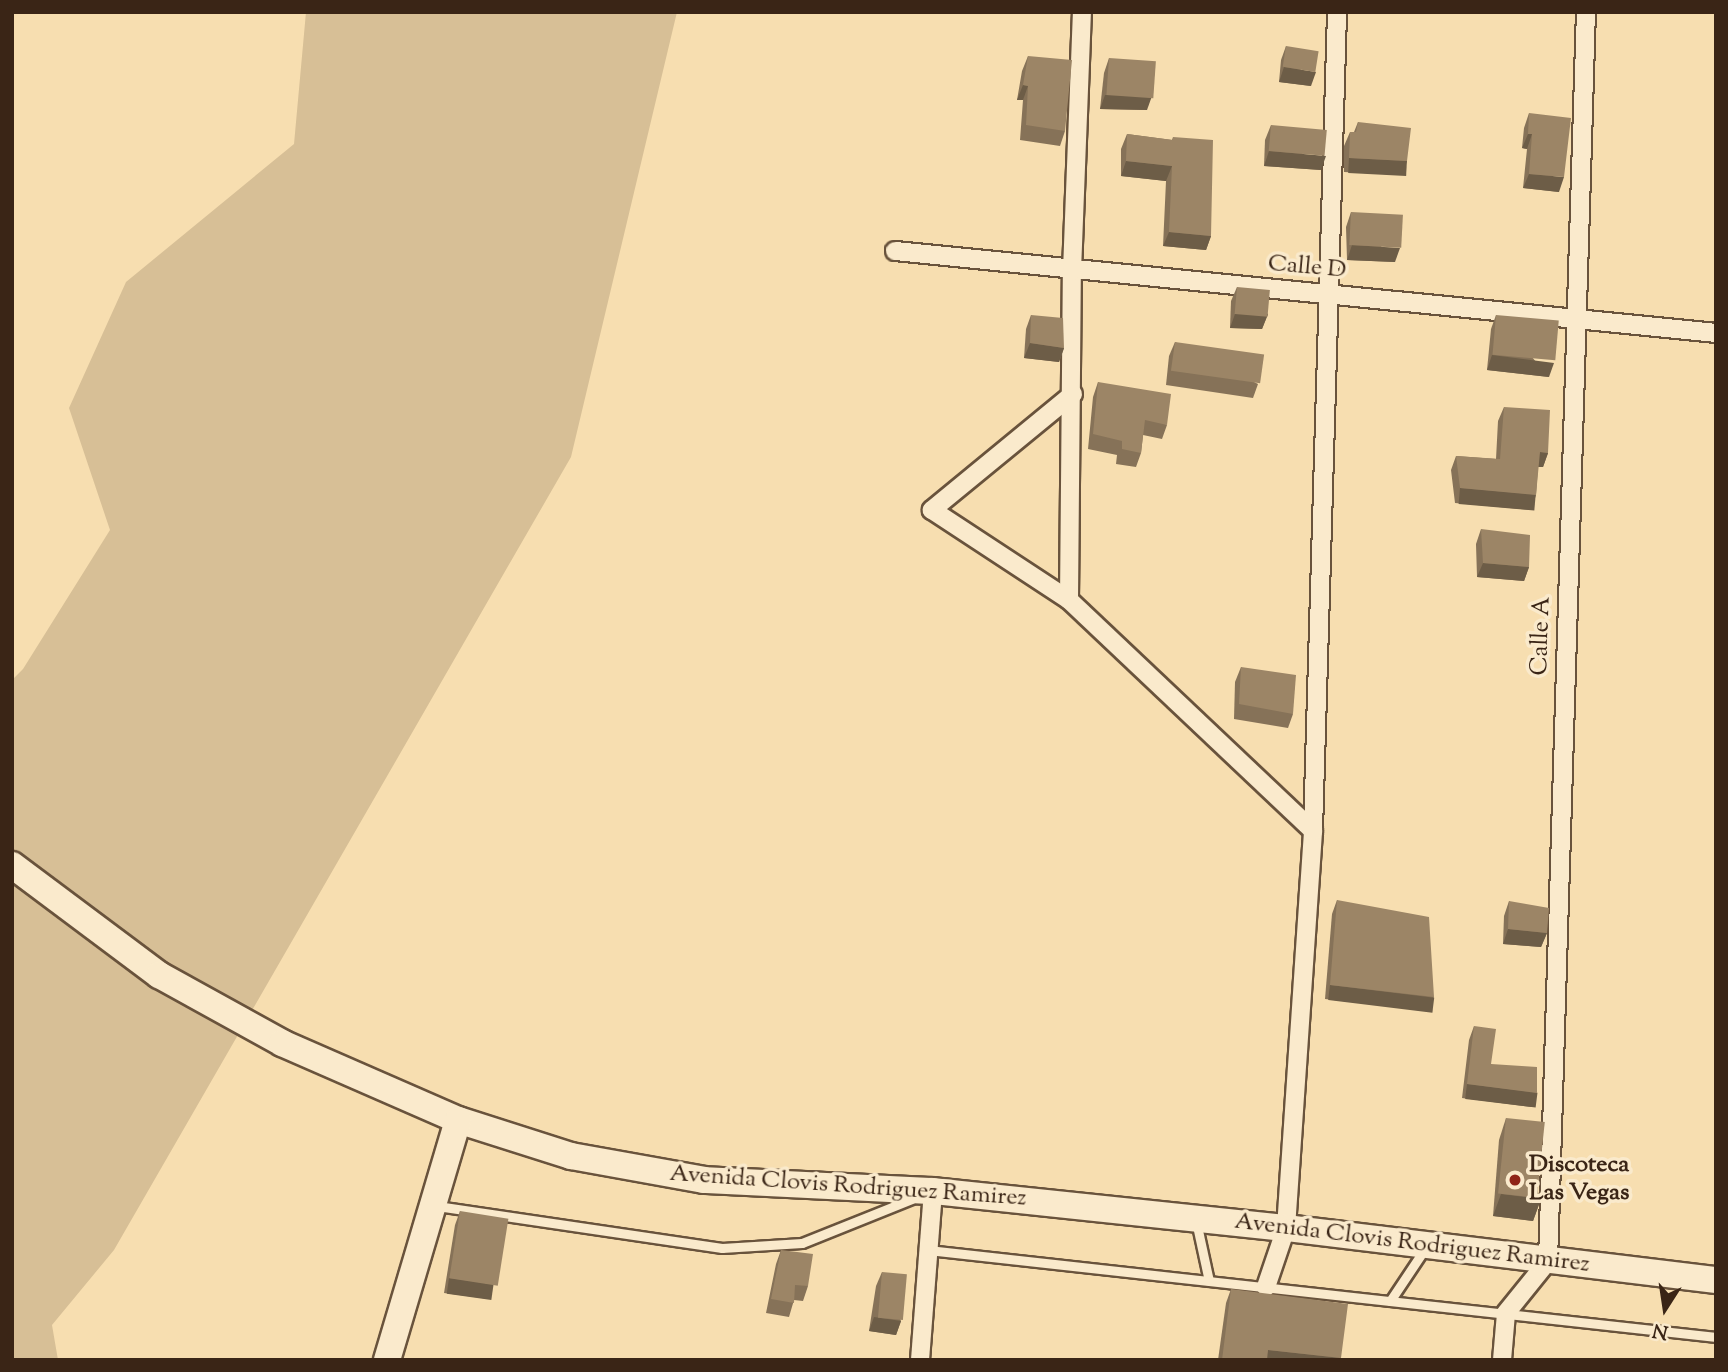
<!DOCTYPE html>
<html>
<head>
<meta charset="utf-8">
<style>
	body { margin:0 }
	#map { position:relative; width:1728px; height:1372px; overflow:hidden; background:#f7deb0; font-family:"Sorts Mill Goudy",serif }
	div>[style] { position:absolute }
	.green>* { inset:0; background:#d7bf96 }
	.roads { filter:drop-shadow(2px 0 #69533c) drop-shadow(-2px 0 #69533c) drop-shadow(0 2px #69533c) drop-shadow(0 -2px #69533c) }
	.lane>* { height:9px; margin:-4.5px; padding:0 4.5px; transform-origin:4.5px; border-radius:4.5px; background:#faeacc }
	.street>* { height:18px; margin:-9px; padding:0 9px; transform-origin:9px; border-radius:9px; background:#faeacc }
	.secondary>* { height:26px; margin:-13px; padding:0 13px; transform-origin:13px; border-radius:13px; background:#faeacc }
	.wall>* { inset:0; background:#867258 }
	.shaded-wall>* { inset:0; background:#6d5d47; transform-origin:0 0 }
	.building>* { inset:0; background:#9c8566; transform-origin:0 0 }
	.dots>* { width:19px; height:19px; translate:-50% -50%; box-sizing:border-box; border:4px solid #faeacc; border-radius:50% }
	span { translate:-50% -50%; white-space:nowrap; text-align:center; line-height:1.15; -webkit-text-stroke:7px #faeacc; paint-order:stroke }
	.street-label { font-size:24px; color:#3a2516 }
	.poi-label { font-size:24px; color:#3a2516; font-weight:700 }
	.left { translate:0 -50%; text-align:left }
	.frame { position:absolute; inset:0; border:14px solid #3a2516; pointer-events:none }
	.north { position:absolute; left:1630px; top:1274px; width:70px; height:70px; -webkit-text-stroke:5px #faeacc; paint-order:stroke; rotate:192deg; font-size:19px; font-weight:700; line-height:28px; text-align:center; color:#3a2516 }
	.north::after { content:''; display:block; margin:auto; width:24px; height:32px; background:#3a2516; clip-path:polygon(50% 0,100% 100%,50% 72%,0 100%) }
</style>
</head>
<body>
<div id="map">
	<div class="green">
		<i style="clip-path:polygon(306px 12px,677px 12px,571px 457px,114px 1250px,52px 1325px,58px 1360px,12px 1360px,12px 680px,23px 669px,110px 530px,69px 408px,126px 282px,294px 144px)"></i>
	</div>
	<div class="roads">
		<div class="lane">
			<i style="left:437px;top:1206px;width:288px;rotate:8.4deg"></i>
			<i style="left:722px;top:1248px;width:80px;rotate:-3.6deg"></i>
			<i style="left:802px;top:1243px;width:118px;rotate:-21.8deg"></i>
			<i style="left:1196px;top:1221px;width:61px;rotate:77.8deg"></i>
			<i style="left:928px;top:1250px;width:793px;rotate:6.3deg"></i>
			<i style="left:1390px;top:1301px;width:61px;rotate:-56.3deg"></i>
		</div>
		<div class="street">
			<i style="left:895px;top:251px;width:825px;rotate:5.7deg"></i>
			<i style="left:1073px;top:394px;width:183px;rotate:140.6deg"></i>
			<i style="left:932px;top:510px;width:164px;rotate:33.3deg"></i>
			<i style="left:1069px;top:600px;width:336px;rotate:43.4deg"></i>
			<i style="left:1069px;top:600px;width:329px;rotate:-89.5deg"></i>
			<i style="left:1072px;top:271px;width:259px;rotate:-87.8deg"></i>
			<i style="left:1266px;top:1287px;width:62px;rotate:-71.3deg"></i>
			<i style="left:1286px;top:1228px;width:398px;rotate:-86.1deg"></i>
			<i style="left:1313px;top:831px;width:819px;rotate:-88.32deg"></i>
			<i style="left:920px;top:1360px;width:169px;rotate:-85.6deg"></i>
			<i style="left:1502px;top:1360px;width:47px;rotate:-85.1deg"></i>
			<i style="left:1506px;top:1313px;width:67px;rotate:-51.1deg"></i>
			<i style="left:1548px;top:1261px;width:1250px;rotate:-88.26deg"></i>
		</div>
		<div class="secondary">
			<i style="left:12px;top:865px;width:184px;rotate:36.8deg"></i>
			<i style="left:159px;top:975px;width:141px;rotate:28.9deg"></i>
			<i style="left:282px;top:1043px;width:192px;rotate:23.6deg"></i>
			<i style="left:458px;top:1120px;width:119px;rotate:17.7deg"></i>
			<i style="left:571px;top:1156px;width:135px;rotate:10.2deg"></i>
			<i style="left:704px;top:1180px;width:229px;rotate:2.8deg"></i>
			<i style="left:933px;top:1191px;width:355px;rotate:6deg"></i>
			<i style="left:1286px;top:1228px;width:433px;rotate:6.9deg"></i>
			<i style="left:387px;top:1360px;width:250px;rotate:-73.5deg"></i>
		</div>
	</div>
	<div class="wall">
		<i style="clip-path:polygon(1286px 46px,1311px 86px,1279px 82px,1281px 60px)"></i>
		<i style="clip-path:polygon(1028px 56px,1065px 131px,1060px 146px,1020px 140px,1023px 100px,1017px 100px,1022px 71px)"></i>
		<i style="clip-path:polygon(1109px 58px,1147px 110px,1100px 109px,1104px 73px)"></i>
		<i style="clip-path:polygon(1529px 113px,1559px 192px,1523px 188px,1527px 149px,1522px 148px,1524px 128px)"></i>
		<i style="clip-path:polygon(1358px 122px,1407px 161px,1402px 175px,1344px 172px,1344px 146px,1350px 132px,1354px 132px)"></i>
		<i style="clip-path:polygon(1271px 125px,1321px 170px,1264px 166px,1265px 140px)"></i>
		<i style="clip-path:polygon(1127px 134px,1172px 140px,1173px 137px,1211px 236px,1206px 250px,1163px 246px,1166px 181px,1121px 176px,1121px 149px)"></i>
		<i style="clip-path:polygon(1351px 212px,1395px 262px,1347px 260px,1346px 227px)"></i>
		<i style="clip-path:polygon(1237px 287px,1268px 314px,1262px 329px,1230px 328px,1231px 301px)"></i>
		<i style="clip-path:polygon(1031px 315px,1064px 348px,1059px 362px,1024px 358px,1026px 329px)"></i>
		<i style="clip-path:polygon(1496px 315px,1549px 377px,1487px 370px,1491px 329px)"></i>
		<i style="clip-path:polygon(1175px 342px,1258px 384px,1253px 398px,1166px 385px,1169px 356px)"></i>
		<i style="clip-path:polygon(1098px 382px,1167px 425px,1162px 439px,1143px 435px,1141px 453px,1136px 467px,1116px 464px,1117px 455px,1088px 449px,1093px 397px)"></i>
		<i style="clip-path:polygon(1504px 407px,1548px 453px,1543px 467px,1538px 467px,1536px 495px,1531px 510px,1455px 503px,1451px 470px,1456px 456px,1496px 459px,1498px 421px)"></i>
		<i style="clip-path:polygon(1481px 529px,1529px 567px,1524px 581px,1477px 577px,1476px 544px)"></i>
		<i style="clip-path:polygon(1241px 667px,1293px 714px,1288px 728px,1234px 719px,1235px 682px)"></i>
		<i style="clip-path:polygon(1337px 900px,1434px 997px,1429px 1011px,1325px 999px,1332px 914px)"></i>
		<i style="clip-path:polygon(1509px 901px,1547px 933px,1541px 947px,1503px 944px,1504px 916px)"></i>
		<i style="clip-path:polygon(1474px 1026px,1491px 1064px,1537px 1093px,1531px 1107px,1462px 1098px,1469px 1040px)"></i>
		<i style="clip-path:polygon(1506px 1118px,1541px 1199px,1533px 1221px,1493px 1216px,1499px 1140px)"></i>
		<i style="clip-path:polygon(460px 1211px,489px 1299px,444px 1293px,455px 1225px)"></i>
		<i style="clip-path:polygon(781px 1250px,808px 1286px,803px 1301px,794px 1300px,789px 1317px,766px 1313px,776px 1264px)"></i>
		<i style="clip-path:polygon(882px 1272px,901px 1321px,896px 1335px,869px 1331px,876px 1286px)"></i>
		<i style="clip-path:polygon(1231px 1289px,1341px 1358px,1341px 1360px,1218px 1360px,1226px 1303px)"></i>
	</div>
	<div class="shaded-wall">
		<i style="clip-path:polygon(1284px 67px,1316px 72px,1311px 86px,1279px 82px)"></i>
		<i style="clip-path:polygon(1023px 85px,1028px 86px,1023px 100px,1017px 100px)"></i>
		<i style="clip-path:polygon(1105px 95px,1152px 96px,1147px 110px,1100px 109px)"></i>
		<i style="clip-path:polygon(1528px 134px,1532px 134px,1527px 149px,1522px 148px)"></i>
		<i style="clip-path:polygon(1269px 151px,1326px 156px,1321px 170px,1264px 166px)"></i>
		<i style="left:1349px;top:158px;width:58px;height:15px;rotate:3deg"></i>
		<i style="clip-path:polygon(1126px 161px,1172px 166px,1166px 181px,1121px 176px)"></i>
		<i style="clip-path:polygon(1529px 174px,1564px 177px,1559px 192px,1523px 188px)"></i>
		<i style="clip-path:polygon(1169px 232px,1211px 236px,1206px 250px,1163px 246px)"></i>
		<i style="clip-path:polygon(1352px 245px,1400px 248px,1395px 262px,1347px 260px)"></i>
		<i style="clip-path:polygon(1235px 314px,1268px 314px,1262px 329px,1230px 328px)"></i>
		<i style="clip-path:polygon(1030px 343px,1064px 348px,1059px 362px,1024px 358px)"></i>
		<i style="clip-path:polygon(1492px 355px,1554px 363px,1549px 377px,1487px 370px)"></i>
		<i style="clip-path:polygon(1540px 452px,1548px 453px,1543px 467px,1534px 467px)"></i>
		<i style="left:1460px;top:488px;width:76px;height:16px;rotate:5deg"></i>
		<i style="clip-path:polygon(1483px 563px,1529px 567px,1524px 581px,1477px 577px)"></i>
		<i style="clip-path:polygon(1508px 929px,1547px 933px,1541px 947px,1503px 944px)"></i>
		<i style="left:1330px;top:985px;width:105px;height:15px;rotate:7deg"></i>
		<i style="left:1467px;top:1084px;width:71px;height:15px;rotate:7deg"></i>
		<i style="clip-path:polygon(1501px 1194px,1541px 1199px,1533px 1221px,1493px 1216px)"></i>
		<i style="left:449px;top:1278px;width:45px;height:16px;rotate:8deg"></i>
		<i style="clip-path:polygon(874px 1317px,901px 1321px,896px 1335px,869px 1331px)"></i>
		<i style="clip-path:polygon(1268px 1350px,1341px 1358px,1341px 1360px,1265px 1360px)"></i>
	</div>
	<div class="building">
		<i style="left:1286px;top:46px;width:33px;height:21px;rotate:9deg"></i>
		<i style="clip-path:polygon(1028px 56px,1072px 60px,1065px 131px,1026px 125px,1028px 86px,1023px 85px)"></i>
		<i style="left:1109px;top:58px;width:47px;height:37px;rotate:4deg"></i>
		<i style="clip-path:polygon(1529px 113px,1571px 118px,1564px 177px,1529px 174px,1532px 134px,1528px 134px)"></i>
		<i style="clip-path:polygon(1358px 122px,1411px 128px,1407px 161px,1349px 158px,1350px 132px,1356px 132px)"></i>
		<i style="left:1271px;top:125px;width:56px;height:26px;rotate:5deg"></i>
		<i style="clip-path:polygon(1127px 134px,1173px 140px,1173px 137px,1213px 140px,1211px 236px,1169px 232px,1172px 166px,1126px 161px)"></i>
		<i style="left:1351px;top:212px;width:52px;height:33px;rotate:3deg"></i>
		<i style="left:1237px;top:287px;width:33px;height:27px;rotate:5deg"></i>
		<i style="clip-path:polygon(1031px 315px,1063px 318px,1064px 348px,1030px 343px)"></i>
		<i style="left:1496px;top:315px;width:63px;height:40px;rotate:5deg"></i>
		<i style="left:1175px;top:342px;width:90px;height:29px;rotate:8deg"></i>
		<i style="clip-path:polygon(1098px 382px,1171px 394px,1167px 425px,1145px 420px,1141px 453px,1122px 449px,1122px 441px,1093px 434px)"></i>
		<i style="clip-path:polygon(1504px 407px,1550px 410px,1548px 453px,1540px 452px,1536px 495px,1460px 488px,1456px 456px,1500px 459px)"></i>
		<i style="clip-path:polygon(1481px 529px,1530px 535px,1529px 567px,1483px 563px)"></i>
		<i style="clip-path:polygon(1241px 667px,1296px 675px,1293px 714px,1239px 704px)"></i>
		<i style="clip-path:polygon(1337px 900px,1429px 917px,1434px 997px,1330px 985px)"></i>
		<i style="clip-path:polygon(1509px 901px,1549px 908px,1547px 933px,1508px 929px)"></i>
		<i style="clip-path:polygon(1474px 1026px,1496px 1029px,1491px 1064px,1537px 1067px,1537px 1093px,1467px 1084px)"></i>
		<i style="left:1506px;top:1118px;width:39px;height:76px;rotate:6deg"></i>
		<i style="left:460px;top:1211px;width:49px;height:68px;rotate:9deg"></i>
		<i style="clip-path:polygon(781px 1250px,813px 1254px,808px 1286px,795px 1285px,794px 1303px,771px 1299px)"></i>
		<i style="left:882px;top:1272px;width:25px;height:46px;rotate:5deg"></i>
		<i style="clip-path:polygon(1231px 1289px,1348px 1304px,1341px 1358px,1268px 1350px,1267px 1360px,1222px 1360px)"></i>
	</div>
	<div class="dots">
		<i style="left:1515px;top:1180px;background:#8f2418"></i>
	</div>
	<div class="street-label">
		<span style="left:1307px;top:268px;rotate:5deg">Calle D</span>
		<span style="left:1542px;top:636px;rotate:-88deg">Calle A</span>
		<span style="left:848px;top:1187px;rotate:4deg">Avenida Clovis Rodriguez Ramirez</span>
		<span style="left:1412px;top:1244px;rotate:7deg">Avenida Clovis Rodriguez Ramirez</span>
	</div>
	<div class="poi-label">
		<span class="left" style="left:1529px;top:1180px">Discoteca<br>Las Vegas</span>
	</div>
	<div class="frame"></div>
	<div class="north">N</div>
</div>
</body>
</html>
